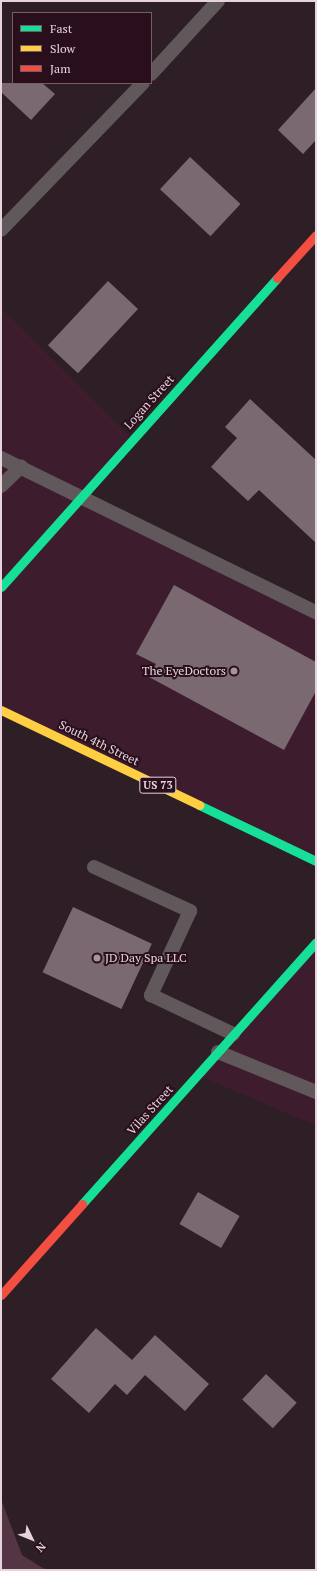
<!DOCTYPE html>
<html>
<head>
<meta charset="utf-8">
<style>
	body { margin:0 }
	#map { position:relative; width:317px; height:1571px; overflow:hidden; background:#2e1e26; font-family:"PT Serif",serif }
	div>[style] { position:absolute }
	.built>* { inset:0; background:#3d1d2d }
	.green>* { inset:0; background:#533543 }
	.building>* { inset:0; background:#7a6971; transform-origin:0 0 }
	.lane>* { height:14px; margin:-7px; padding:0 7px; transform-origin:7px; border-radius:7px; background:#61585c }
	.fast>* { height:9px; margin:-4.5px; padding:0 4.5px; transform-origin:4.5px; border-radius:4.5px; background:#16e098 }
	.slow>* { height:9px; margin:-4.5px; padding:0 4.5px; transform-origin:4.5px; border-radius:4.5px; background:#ffcf43 }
	.jam>* { height:9px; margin:-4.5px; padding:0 4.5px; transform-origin:4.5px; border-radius:4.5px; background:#f24e42 }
	.dots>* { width:11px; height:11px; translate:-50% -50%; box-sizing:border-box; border:2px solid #290f1c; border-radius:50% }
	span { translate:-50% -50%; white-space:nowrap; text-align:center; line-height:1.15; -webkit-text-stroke:4px #290f1c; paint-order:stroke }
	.shield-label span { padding:1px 3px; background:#290f1c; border:1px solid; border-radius:3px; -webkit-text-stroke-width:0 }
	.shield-label { font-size:11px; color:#e6d3db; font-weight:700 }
	.street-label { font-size:12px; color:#e6d3db }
	.poi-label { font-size:12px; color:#e6d3db }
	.right { translate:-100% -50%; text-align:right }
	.left { translate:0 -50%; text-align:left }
	.frame { position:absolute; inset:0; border:2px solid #e6d3db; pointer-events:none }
	.legend { position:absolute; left:12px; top:12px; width:140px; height:72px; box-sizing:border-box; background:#290f1c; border:1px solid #755d68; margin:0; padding:5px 7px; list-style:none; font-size:12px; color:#e6d3db }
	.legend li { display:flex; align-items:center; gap:8px; height:20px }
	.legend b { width:20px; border:1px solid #755d68 }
	.north { position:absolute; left:12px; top:1519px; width:40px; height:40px; -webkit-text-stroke:3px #290f1c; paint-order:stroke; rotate:133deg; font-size:11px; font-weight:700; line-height:16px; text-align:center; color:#e6d3db }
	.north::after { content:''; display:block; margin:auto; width:14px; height:18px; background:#e6d3db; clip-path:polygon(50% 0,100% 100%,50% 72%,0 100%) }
</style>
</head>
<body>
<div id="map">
	<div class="built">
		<i style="clip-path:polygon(1px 308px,132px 439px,82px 495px,316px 612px,316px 861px,1px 710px)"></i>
		<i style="clip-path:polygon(316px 942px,316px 1126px,198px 1075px)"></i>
	</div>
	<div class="green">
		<i style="clip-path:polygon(1px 1499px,22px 1555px,46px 1570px,1px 1570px)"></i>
	</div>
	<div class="building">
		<i style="clip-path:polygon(1px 83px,42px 83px,55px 94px,31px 120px,1px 92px)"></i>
		<i style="clip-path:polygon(316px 88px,316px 140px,303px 154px,278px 130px)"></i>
		<i style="left:190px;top:157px;width:69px;height:44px;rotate:43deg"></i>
		<i style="left:108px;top:281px;width:41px;height:88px;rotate:43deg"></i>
		<i style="clip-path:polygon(250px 399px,316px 460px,316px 543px,259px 490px,248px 501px,211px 467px,237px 438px,225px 427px)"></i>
		<i style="clip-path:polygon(174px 585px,316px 662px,316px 691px,284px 750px,149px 677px,156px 664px,136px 654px)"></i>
		<i style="left:73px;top:907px;width:87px;height:72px;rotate:25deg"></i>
		<i style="left:198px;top:1192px;width:48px;height:37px;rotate:30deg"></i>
		<i style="clip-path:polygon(96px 1328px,132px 1360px,155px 1335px,209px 1384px,185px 1411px,145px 1375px,127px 1395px,115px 1384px,89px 1413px,51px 1379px)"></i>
		<i style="left:266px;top:1374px;width:42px;height:35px;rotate:43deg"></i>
	</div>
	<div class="lane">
		<i style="left:151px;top:74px;width:99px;rotate:-47.5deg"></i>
		<i style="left:1px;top:230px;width:204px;rotate:-46deg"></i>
		<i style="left:1px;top:458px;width:351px;rotate:26.1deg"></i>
		<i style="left:1px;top:486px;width:28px;rotate:-44deg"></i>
		<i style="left:94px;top:867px;width:106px;rotate:24.6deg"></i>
		<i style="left:190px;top:911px;width:93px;rotate:114.9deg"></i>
		<i style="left:151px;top:995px;width:91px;rotate:25.4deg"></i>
		<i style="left:218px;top:1052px;width:106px;rotate:22.2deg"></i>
	</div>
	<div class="fast">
		<i style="left:1px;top:587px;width:414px;rotate:-48.2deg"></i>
		<i style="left:199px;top:805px;width:130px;rotate:25.6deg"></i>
		<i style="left:82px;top:1204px;width:351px;rotate:-48.2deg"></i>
	</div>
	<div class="slow">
		<i style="left:1px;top:710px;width:220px;rotate:25.6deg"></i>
	</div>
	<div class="jam">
		<i style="left:277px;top:278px;width:58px;rotate:-47.8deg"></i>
		<i style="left:1px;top:1295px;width:122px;rotate:-48.3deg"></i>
	</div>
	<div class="dots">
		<i style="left:234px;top:671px;background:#a6949c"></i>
		<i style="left:97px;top:958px;background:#a6949c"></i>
	</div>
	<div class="shield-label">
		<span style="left:158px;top:785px">US 73</span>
	</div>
	<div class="street-label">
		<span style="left:149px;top:402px;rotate:-48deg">Logan Street</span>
		<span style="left:99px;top:743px;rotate:26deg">South 4th Street</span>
		<span style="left:150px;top:1110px;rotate:-48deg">Vilas Street</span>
	</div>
	<div class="poi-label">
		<span class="right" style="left:226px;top:671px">The EyeDoctors</span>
		<span class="left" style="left:105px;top:958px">JD Day Spa LLC</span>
	</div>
	<div class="frame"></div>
	<ul class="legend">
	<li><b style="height:5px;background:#16e098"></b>Fast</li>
	<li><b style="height:5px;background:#ffcf43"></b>Slow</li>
	<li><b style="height:5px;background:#f24e42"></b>Jam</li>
	</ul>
	<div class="north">N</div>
</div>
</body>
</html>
